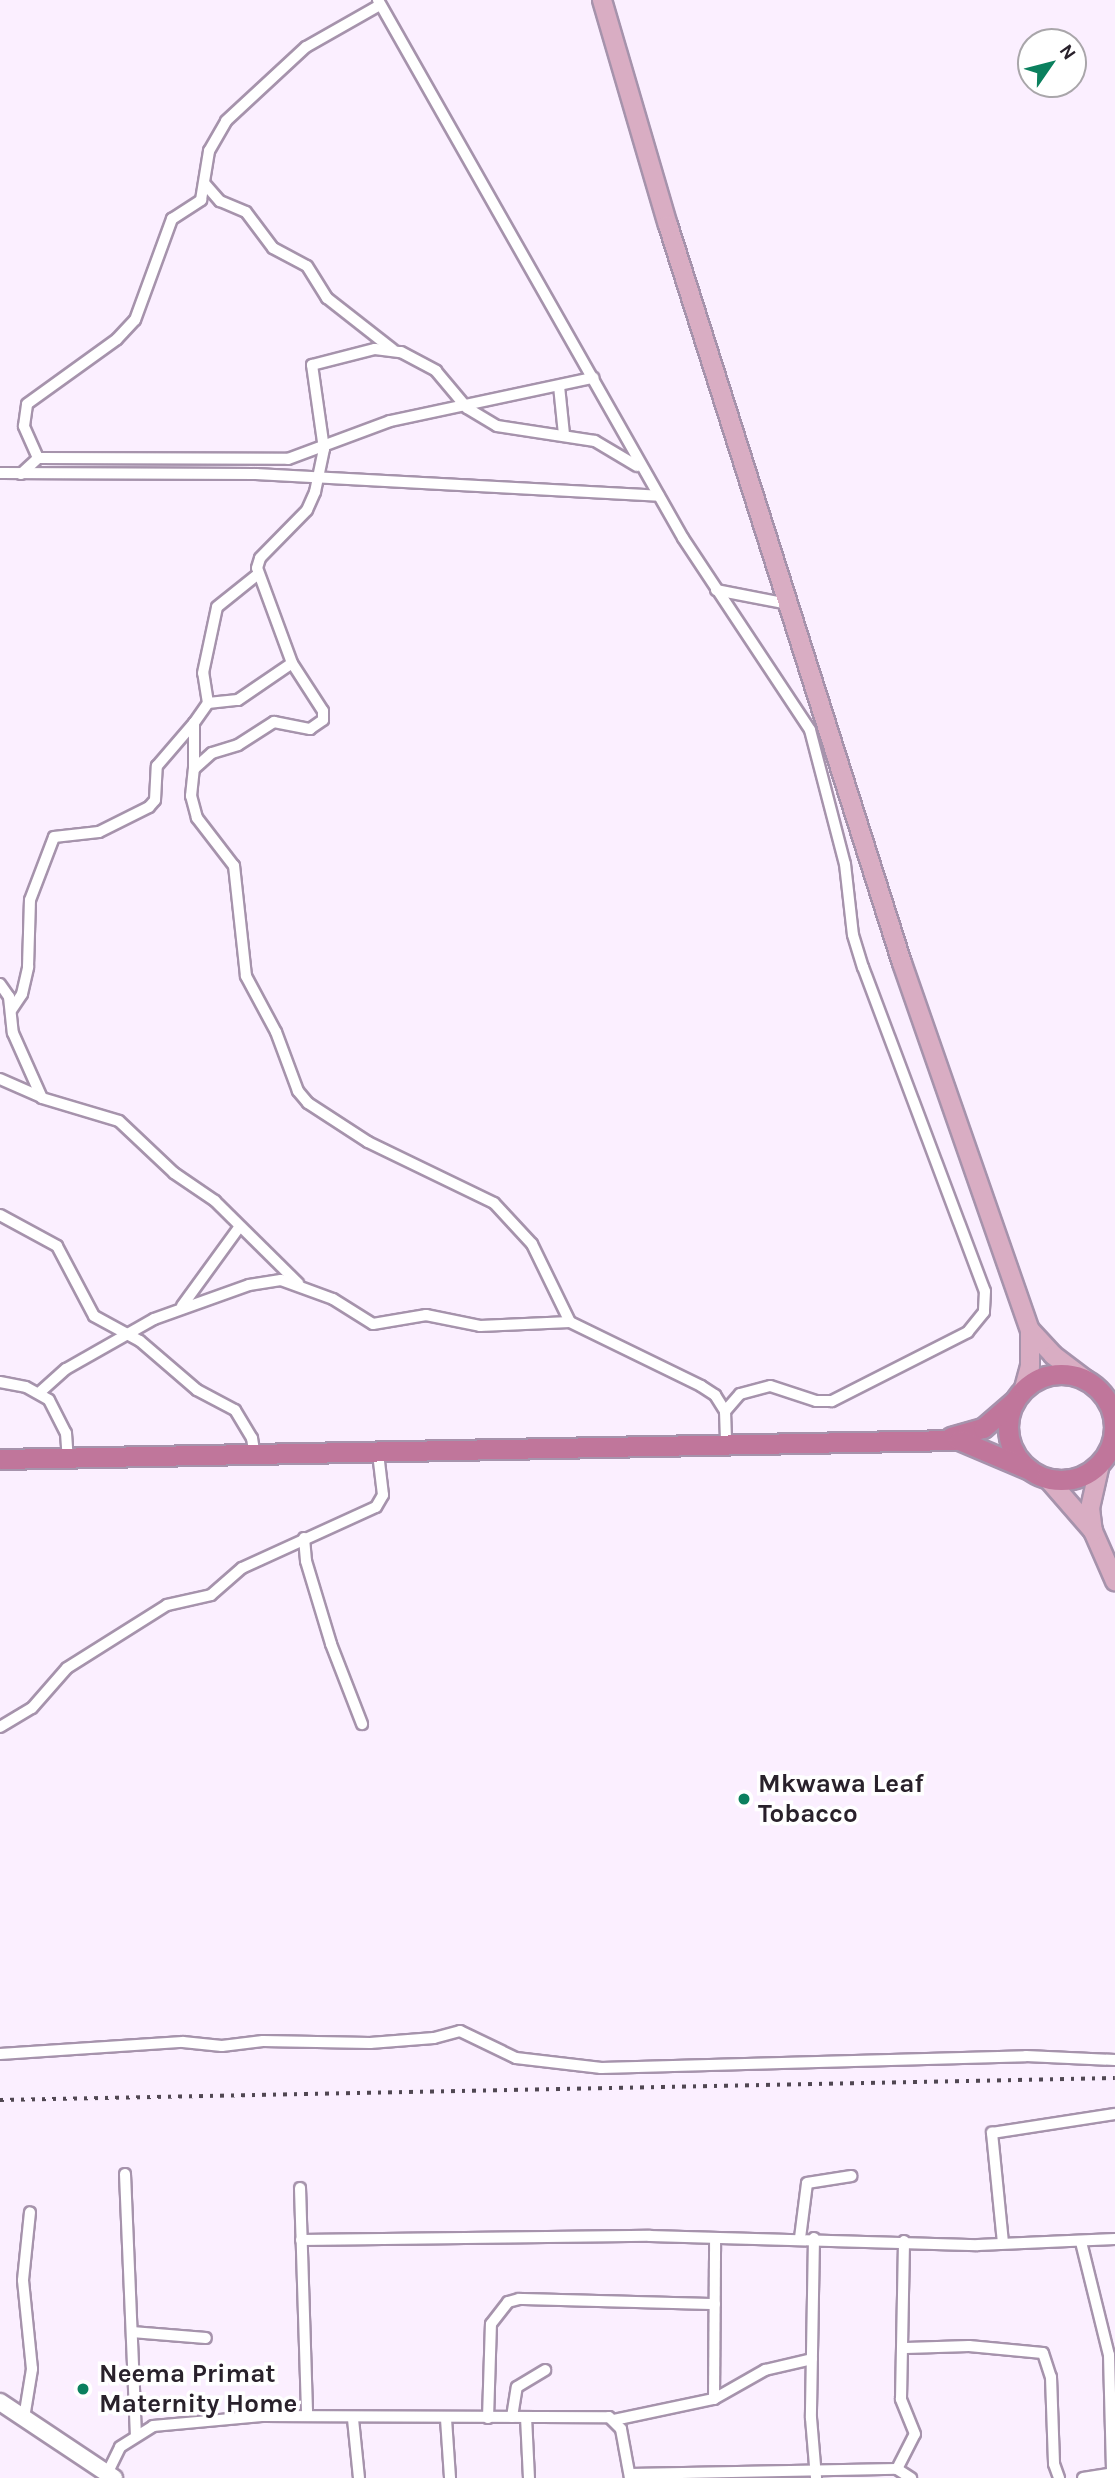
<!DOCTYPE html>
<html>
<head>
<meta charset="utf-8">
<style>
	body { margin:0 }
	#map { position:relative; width:1115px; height:2478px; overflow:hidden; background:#fbefff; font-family:Karla,sans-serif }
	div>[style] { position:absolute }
	.roads { filter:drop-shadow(2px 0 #a693ac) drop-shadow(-2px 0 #a693ac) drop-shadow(0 2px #a693ac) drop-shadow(0 -2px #a693ac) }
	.street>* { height:10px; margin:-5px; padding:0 5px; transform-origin:5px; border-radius:5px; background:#fff }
	.secondary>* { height:16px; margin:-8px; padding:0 8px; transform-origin:8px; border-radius:8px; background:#fff }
	.primary>* { height:18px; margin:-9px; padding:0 9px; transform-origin:9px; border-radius:9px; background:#d9adc3 }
	.highway>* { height:19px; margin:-9.5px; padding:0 9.5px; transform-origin:9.5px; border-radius:9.5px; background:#c0769b }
	.highway>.ring { margin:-9.5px; padding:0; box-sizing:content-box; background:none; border:19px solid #c0769b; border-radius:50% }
	.rail>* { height:3.5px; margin-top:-1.75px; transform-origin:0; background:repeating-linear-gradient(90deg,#504752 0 3.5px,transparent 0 10.5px) }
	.dots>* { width:19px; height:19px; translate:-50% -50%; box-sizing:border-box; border:4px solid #fff; border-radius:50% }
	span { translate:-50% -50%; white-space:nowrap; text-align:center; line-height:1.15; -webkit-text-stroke:7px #fff; paint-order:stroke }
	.poi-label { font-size:26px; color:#29212b; font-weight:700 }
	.left { translate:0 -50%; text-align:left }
	.north { position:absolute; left:1017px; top:28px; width:70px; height:70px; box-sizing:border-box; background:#fff; border:2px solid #a9a6aa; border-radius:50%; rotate:55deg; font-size:19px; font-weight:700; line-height:28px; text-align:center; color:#29212b }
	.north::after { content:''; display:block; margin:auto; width:24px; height:32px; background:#0b805e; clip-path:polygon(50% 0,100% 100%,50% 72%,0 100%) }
</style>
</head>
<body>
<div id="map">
	<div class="roads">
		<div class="street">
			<i style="left:378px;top:0;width:618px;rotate:60.45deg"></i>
			<i style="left:683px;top:538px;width:230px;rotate:56.5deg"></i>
			<i style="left:810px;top:730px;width:138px;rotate:75.4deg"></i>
			<i style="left:845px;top:864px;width:71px;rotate:83.6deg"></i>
			<i style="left:853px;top:935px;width:34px;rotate:73deg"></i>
			<i style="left:863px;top:967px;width:346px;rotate:69.4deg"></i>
			<i style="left:985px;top:1291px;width:21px;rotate:93deg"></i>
			<i style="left:984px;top:1312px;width:26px;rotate:129deg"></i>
			<i style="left:968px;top:1332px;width:153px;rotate:153.1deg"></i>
			<i style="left:832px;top:1401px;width:16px;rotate:180deg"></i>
			<i style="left:816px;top:1401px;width:48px;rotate:-161.9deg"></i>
			<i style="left:770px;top:1386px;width:31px;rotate:165deg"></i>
			<i style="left:740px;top:1394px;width:23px;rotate:131deg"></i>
			<i style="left:725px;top:1411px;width:37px;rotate:88deg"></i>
			<i style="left:205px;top:184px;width:23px;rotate:49deg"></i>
			<i style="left:220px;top:201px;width:28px;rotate:23deg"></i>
			<i style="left:246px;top:212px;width:45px;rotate:53.1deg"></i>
			<i style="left:273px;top:248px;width:38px;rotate:28deg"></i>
			<i style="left:307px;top:266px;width:38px;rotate:58deg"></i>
			<i style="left:327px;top:298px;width:83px;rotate:38.1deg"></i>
			<i style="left:559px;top:386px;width:48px;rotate:84.1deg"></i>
			<i style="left:38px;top:458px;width:250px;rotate:0.2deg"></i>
			<i style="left:288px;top:459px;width:109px;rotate:-20.4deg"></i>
			<i style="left:390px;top:421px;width:208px;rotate:-12deg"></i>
			<i style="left:0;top:473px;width:256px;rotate:0.2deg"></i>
			<i style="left:256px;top:474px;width:403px;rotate:3.1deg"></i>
			<i style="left:21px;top:474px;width:23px;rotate:-43deg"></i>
			<i style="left:38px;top:458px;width:35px;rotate:-114deg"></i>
			<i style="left:24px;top:426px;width:22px;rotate:-82deg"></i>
			<i style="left:27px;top:404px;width:111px;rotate:-35.8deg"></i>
			<i style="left:117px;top:339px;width:26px;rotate:-47deg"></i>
			<i style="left:135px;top:320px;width:108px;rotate:-69.9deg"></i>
			<i style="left:172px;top:219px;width:35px;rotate:-33deg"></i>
			<i style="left:201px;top:200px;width:50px;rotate:-80.7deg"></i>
			<i style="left:209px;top:151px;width:34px;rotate:-60deg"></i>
			<i style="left:226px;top:121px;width:109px;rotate:-42.8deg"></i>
			<i style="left:306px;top:47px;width:85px;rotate:-29.6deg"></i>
			<i style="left:716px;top:590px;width:73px;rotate:11deg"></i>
			<i style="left:208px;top:703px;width:30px;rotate:-6deg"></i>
			<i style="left:238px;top:700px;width:65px;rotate:-34.4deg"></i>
			<i style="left:194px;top:769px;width:46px;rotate:-90deg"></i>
			<i style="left:194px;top:723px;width:24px;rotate:-55deg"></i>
			<i style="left:208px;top:703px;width:30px;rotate:-99deg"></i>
			<i style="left:203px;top:673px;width:67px;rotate:-78deg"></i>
			<i style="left:217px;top:607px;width:53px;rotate:-38.8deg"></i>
			<i style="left:0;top:984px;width:16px;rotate:55deg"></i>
			<i style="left:9px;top:997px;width:36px;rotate:84deg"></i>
			<i style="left:13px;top:1033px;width:71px;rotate:66deg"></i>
			<i style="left:42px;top:1098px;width:80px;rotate:16.6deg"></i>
			<i style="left:119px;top:1121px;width:76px;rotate:43.4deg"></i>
			<i style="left:174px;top:1173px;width:50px;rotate:34.3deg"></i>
			<i style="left:215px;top:1201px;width:117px;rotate:44.7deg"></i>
			<i style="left:12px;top:1009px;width:18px;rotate:-56deg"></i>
			<i style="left:22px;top:994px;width:28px;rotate:-77deg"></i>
			<i style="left:28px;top:967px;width:67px;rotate:-88.3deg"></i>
			<i style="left:30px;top:900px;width:67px;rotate:-69.1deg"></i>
			<i style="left:54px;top:837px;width:45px;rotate:-6.3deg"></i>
			<i style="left:99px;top:832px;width:56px;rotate:-26.6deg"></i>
			<i style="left:149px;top:807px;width:9px;rotate:-49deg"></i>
			<i style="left:155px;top:800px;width:34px;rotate:-87deg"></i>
			<i style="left:157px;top:766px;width:57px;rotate:-49.3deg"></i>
			<i style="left:0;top:1079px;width:43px;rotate:23.6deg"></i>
			<i style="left:0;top:1215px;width:65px;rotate:28.5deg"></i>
			<i style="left:57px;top:1246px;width:79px;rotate:62.1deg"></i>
			<i style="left:94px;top:1316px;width:52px;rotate:28.5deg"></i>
			<i style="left:140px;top:1341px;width:75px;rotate:40.7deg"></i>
			<i style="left:197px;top:1390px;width:43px;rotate:27.8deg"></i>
			<i style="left:235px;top:1410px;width:33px;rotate:59deg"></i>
			<i style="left:252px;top:1438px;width:18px;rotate:81deg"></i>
			<i style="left:182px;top:1306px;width:95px;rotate:-54deg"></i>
			<i style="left:570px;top:1322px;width:87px;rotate:-116deg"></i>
			<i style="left:532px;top:1244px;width:56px;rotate:-132.8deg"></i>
			<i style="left:494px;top:1203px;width:140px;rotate:-154.2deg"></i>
			<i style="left:368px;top:1142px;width:72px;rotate:-147deg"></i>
			<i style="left:308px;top:1103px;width:16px;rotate:-130deg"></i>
			<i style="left:298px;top:1091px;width:63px;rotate:-110.4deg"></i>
			<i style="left:276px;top:1032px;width:64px;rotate:-118.2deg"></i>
			<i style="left:246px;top:976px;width:111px;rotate:-96.2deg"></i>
			<i style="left:234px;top:866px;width:61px;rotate:-127.6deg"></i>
			<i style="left:197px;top:818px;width:23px;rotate:-105deg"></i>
			<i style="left:191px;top:796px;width:27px;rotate:-84deg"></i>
			<i style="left:194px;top:769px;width:24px;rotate:-42deg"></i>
			<i style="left:212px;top:753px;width:27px;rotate:-17deg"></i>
			<i style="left:238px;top:745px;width:43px;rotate:-32.6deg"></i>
			<i style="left:274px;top:722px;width:37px;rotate:11deg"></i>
			<i style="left:310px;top:729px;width:16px;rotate:-35deg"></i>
			<i style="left:323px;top:720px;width:9px;rotate:-90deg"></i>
			<i style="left:323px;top:711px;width:57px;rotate:-122.9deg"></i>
			<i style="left:292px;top:663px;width:101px;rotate:-110.2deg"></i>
			<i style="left:257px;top:568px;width:10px;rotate:-73deg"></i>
			<i style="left:260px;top:558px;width:67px;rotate:-45.6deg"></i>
			<i style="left:307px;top:510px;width:20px;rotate:-66deg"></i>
			<i style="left:315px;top:492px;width:44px;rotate:-78.2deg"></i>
			<i style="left:324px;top:449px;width:85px;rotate:-98.1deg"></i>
			<i style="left:312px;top:365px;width:65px;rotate:-14.3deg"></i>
			<i style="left:375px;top:349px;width:26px;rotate:7deg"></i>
			<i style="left:401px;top:352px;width:40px;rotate:28deg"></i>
			<i style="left:436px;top:371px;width:48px;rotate:50deg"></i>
			<i style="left:467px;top:408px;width:35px;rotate:31deg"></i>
			<i style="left:497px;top:426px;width:99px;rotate:8.7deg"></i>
			<i style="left:595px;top:441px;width:49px;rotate:30.8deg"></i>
			<i style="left:0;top:1382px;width:26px;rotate:11deg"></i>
			<i style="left:26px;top:1387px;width:26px;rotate:29deg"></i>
			<i style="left:49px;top:1400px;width:37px;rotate:63deg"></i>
			<i style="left:66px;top:1433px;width:26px;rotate:86deg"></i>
			<i style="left:39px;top:1393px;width:36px;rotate:-42deg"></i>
			<i style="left:66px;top:1369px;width:101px;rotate:-29.6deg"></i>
			<i style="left:154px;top:1319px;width:101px;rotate:-19.7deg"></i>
			<i style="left:249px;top:1285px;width:32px;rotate:-9deg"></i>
			<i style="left:281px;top:1280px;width:55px;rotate:20.1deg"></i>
			<i style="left:333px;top:1299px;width:47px;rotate:32deg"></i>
			<i style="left:373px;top:1324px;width:54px;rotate:-9.6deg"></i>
			<i style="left:426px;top:1315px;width:55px;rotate:11.5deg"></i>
			<i style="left:480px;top:1326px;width:90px;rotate:-2.5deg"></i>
			<i style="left:570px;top:1322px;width:146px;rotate:26deg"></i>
			<i style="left:701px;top:1386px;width:17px;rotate:33deg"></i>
			<i style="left:715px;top:1395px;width:19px;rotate:58deg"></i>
			<i style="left:304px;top:1538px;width:23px;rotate:85deg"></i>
			<i style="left:306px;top:1561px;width:87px;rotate:73.2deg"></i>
			<i style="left:331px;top:1644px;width:86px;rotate:68.8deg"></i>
			<i style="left:0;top:1727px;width:37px;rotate:-31deg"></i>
			<i style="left:32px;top:1708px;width:53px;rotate:-48.8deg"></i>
			<i style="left:67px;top:1668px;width:118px;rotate:-32.2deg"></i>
			<i style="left:167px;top:1605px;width:45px;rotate:-12.8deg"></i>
			<i style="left:211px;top:1595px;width:41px;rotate:-41.1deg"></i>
			<i style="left:242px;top:1568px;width:147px;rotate:-24.5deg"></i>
			<i style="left:376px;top:1507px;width:14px;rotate:-60deg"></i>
			<i style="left:383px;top:1495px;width:42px;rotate:-96.8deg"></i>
			<i style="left:0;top:2054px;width:183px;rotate:-3.8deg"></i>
			<i style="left:183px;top:2042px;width:39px;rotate:6deg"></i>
			<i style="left:222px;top:2046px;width:41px;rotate:-7deg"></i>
			<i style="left:263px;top:2041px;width:107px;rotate:1.1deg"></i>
			<i style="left:370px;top:2043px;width:64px;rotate:-4.5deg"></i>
			<i style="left:434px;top:2038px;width:27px;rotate:-15deg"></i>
			<i style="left:460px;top:2031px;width:62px;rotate:25.7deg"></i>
			<i style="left:516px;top:2058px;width:86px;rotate:6.7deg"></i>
			<i style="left:601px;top:2068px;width:425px;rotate:-1.6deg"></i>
			<i style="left:1026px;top:2056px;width:89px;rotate:2.6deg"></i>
			<i style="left:125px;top:2174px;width:260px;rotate:87.6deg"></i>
			<i style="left:300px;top:2188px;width:228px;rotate:88.2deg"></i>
			<i style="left:800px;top:2238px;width:55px;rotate:-82.7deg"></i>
			<i style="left:807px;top:2183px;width:45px;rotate:-9deg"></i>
			<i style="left:814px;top:2238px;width:180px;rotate:91deg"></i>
			<i style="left:811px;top:2418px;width:60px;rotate:85.2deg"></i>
			<i style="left:301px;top:2240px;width:349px;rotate:-0.7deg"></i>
			<i style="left:650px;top:2236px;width:328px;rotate:1.6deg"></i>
			<i style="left:978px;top:2245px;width:137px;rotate:-2.5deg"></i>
			<i style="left:1081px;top:2242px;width:116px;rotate:76.1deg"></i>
			<i style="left:1109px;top:2355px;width:118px;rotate:88.5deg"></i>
			<i style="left:1003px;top:2243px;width:111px;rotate:-95.7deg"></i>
			<i style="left:992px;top:2133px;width:124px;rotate:-8.8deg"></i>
			<i style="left:132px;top:2332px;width:74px;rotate:4.6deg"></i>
			<i style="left:906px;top:2348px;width:63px;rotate:-1.8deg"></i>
			<i style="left:969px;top:2346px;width:74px;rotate:5.4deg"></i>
			<i style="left:1043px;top:2353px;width:25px;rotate:72deg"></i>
			<i style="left:1051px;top:2377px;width:87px;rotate:88deg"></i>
			<i style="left:1054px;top:2464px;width:15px;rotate:70deg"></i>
			<i style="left:714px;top:2399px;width:159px;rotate:-89.6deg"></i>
			<i style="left:512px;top:2417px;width:30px;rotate:-81deg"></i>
			<i style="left:517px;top:2387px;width:33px;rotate:-31deg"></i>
			<i style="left:526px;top:2417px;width:61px;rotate:87.2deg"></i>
			<i style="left:24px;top:2418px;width:50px;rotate:-80.7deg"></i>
			<i style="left:32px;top:2369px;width:89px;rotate:-95.8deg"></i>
			<i style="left:23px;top:2280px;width:68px;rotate:-84.1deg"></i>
			<i style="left:488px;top:2418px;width:94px;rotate:-88.2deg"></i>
			<i style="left:491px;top:2324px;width:28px;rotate:-52deg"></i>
			<i style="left:508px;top:2302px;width:11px;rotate:-15deg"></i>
			<i style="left:519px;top:2299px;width:196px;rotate:1.5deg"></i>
			<i style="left:353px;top:2419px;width:59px;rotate:84.2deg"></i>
			<i style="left:446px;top:2419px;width:59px;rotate:86.1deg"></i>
			<i style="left:614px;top:2420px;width:102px;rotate:-11.9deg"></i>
			<i style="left:714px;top:2399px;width:59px;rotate:-29.6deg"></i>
			<i style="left:765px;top:2370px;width:48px;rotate:-13.2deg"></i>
			<i style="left:897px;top:2469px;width:39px;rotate:-63deg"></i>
			<i style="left:915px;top:2434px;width:38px;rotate:-112deg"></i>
			<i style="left:901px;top:2399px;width:158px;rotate:-88.9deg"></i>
			<i style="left:630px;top:2474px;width:267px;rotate:-1.1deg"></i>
			<i style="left:897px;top:2469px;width:17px;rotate:33deg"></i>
			<i style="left:105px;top:2478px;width:34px;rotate:-64deg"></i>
			<i style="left:120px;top:2447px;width:39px;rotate:-32deg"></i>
			<i style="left:153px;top:2426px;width:109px;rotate:-5.2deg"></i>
			<i style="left:262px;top:2416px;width:347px;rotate:0.2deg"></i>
			<i style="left:609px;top:2417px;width:17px;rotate:45deg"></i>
			<i style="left:621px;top:2429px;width:50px;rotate:79.6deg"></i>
			<i style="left:1083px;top:2478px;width:32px;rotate:-9deg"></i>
		</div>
		<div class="secondary">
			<i style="left:0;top:2402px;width:137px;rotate:33.7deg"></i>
		</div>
		<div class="primary">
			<i style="left:602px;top:0;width:234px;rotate:73.7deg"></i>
			<i style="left:668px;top:225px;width:774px;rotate:72.41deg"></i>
			<i style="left:902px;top:963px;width:389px;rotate:70.8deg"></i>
			<i style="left:1030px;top:1330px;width:36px;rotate:90deg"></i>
			<i style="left:1030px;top:1366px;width:24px;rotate:105deg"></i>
			<i style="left:1030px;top:1330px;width:34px;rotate:47deg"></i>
			<i style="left:1053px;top:1355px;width:41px;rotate:37.1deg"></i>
			<i style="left:1100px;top:1464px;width:45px;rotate:102.8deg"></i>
			<i style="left:1090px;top:1508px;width:23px;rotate:83deg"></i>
			<i style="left:1093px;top:1531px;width:55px;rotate:66.3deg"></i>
			<i style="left:1048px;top:1479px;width:69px;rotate:49.1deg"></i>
		</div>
		<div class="highway">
			<i class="ring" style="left:1008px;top:1374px;width:87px;height:87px"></i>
			<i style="left:951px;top:1437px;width:33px;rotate:-16deg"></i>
			<i style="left:983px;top:1428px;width:41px;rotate:-41.1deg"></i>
			<i style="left:0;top:1459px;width:959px;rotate:-1.14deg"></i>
			<i style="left:959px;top:1440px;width:77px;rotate:22.9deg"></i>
		</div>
	</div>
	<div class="rail">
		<i style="left:0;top:2100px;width:1115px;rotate:-1.13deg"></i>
	</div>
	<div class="dots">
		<i style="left:744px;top:1799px;background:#0b805e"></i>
		<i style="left:83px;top:2389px;background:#0b805e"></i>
	</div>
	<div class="poi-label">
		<span class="left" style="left:758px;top:1799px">Mkwawa Leaf<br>Tobacco</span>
		<span class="left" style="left:99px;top:2389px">Neema Primat<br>Maternity Home</span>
	</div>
	<div class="north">N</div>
</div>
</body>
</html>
